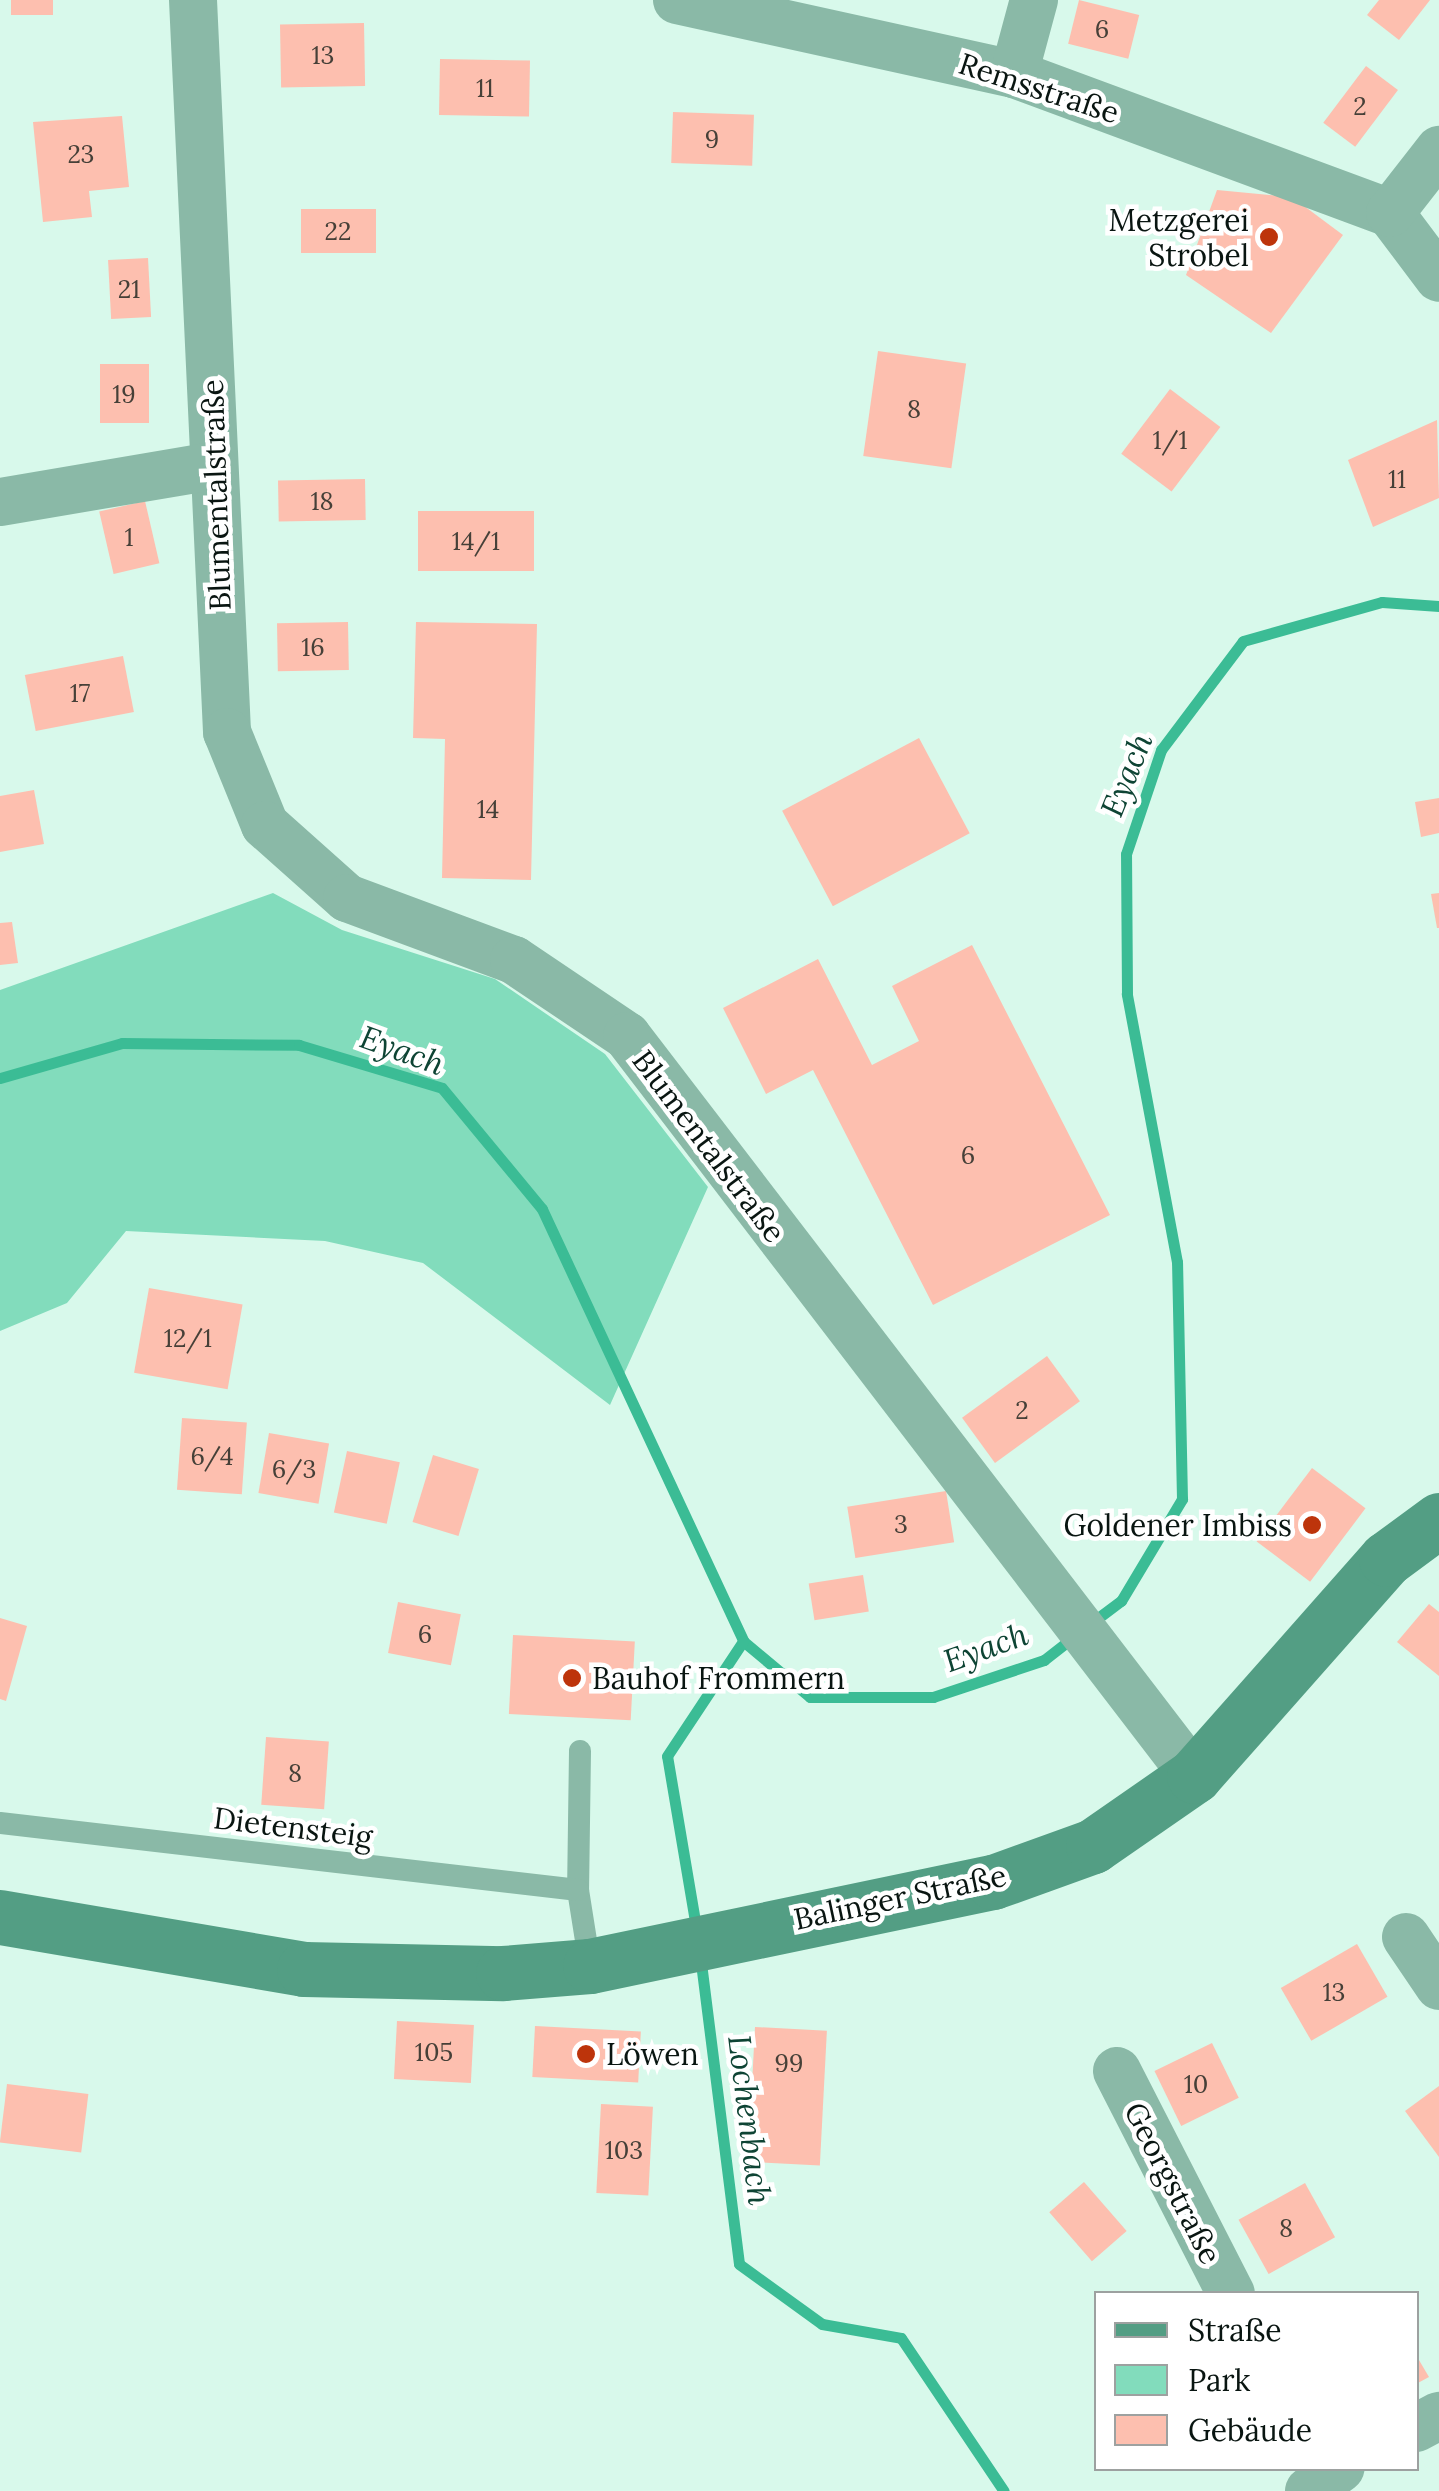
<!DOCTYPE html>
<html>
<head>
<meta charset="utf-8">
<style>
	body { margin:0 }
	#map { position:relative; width:1439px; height:2491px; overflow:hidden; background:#d8f9eb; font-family:Lora,serif }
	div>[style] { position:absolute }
	.green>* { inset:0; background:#82dcbc }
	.stream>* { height:11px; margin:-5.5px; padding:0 5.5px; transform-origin:5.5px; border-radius:5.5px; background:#3bbc95 }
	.building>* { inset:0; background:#fdbfaf; transform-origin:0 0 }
	.lane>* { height:22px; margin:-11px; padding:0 11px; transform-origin:11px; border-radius:11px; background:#8ab9a7 }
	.street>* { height:48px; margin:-24px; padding:0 24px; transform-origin:24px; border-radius:24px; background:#8ab9a7 }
	.secondary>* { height:55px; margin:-27.5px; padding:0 27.5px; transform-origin:27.5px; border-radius:27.5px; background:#539e84 }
	.dots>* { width:28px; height:28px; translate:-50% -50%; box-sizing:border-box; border:5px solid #fff; border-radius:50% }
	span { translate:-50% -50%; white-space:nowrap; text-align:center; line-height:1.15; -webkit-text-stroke:9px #fff; paint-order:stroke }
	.number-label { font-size:25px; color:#464038 }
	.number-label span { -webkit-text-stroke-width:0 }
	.street-label { font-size:30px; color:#091511 }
	.poi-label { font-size:30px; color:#091511 }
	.right { translate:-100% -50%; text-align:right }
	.left { translate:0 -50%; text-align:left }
	.water-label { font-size:32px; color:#0e4434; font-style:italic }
	.legend { position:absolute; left:1094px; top:2291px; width:325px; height:180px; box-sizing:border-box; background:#fff; border:2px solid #9da1a0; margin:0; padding:12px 18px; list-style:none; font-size:30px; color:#091511 }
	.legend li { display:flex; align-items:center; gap:20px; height:50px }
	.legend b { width:50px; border:2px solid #9da1a0 }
</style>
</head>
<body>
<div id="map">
	<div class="green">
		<i style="clip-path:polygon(273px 893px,342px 930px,495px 979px,605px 1054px,708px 1187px,610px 1405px,423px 1263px,325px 1241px,126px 1231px,67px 1303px,0 1331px,0 990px)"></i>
	</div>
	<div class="stream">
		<i style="left:0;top:1078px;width:127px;rotate:-16deg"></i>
		<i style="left:122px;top:1043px;width:177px;rotate:0.6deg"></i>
		<i style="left:299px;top:1045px;width:149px;rotate:16.7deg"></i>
		<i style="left:442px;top:1088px;width:157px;rotate:50.4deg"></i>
		<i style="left:542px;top:1209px;width:476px;rotate:65deg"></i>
		<i style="left:743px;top:1641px;width:87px;rotate:39.9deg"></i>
		<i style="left:810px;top:1697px;width:123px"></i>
		<i style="left:933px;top:1697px;width:117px;rotate:-18.4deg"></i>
		<i style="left:1044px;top:1660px;width:41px;rotate:-38deg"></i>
		<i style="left:1090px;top:1624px;width:39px;rotate:-37deg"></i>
		<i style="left:1121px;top:1601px;width:119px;rotate:-59.1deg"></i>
		<i style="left:1182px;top:1499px;width:237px;rotate:-91.2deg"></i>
		<i style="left:1177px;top:1262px;width:273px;rotate:-100.6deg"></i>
		<i style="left:1127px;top:994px;width:140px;rotate:-90.4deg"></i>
		<i style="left:1126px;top:854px;width:110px;rotate:-71.4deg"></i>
		<i style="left:1161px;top:750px;width:136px;rotate:-53deg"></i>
		<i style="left:1243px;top:641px;width:144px;rotate:-15.7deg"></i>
		<i style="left:1382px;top:602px;width:57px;rotate:4deg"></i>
		<i style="left:696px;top:1927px;width:173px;rotate:-99.6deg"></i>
		<i style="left:667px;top:1756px;width:138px;rotate:-56.5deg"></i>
		<i style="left:700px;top:1955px;width:311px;rotate:82.8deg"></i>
		<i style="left:739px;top:2264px;width:102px;rotate:35.9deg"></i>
		<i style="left:822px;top:2324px;width:80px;rotate:10deg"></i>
		<i style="left:901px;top:2338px;width:184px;rotate:56.1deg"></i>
	</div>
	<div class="building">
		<i style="left:11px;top:0;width:42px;height:15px"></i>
		<i style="left:1079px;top:0;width:62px;height:45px;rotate:14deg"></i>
		<i style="clip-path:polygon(1379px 0,1430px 0,1399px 40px,1367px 15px)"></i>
		<i style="left:364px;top:23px;width:63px;height:84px;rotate:89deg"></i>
		<i style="left:440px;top:59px;width:90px;height:56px;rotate:1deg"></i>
		<i style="left:1366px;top:66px;width:40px;height:71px;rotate:37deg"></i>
		<i style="left:673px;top:112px;width:81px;height:51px;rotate:2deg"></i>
		<i style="clip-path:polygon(122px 116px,129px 187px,89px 191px,92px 217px,43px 222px,33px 122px)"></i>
		<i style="clip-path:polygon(1217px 190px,1292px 197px,1343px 235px,1271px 333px,1186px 275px)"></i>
		<i style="left:301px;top:209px;width:75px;height:44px"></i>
		<i style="left:148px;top:258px;width:59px;height:40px;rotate:87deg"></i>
		<i style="left:878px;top:351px;width:89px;height:106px;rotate:8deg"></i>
		<i style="left:100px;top:364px;width:49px;height:59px"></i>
		<i style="left:1170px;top:389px;width:63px;height:81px;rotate:37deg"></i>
		<i style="clip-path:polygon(1437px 420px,1439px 498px,1373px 527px,1348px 460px)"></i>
		<i style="left:365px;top:479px;width:41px;height:87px;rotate:89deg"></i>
		<i style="left:145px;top:501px;width:64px;height:47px;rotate:77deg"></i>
		<i style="left:418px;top:511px;width:116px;height:60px"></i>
		<i style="left:348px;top:622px;width:48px;height:71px;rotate:89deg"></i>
		<i style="clip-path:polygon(416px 622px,537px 624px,531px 880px,442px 878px,445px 739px,413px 738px)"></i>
		<i style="left:123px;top:656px;width:57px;height:100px;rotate:79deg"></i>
		<i style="left:919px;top:738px;width:108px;height:155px;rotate:62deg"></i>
		<i style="clip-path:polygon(34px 790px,44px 844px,0 852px,0 796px)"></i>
		<i style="clip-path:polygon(1439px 798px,1439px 833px,1421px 837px,1415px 802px)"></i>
		<i style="clip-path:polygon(1439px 893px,1439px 928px,1437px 928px,1431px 894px)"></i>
		<i style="clip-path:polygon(12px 922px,18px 963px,0 965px,0 923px)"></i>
		<i style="clip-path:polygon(972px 945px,1110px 1215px,933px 1305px,813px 1070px,766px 1094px,723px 1008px,818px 959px,872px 1065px,919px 1041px,892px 986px)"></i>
		<i style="left:149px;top:1288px;width:95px;height:86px;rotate:10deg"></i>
		<i style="left:1047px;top:1356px;width:56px;height:105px;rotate:54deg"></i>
		<i style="left:182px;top:1418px;width:65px;height:72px;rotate:4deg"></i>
		<i style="left:269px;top:1433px;width:61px;height:61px;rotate:10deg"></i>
		<i style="left:347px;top:1451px;width:54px;height:63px;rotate:12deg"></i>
		<i style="left:433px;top:1455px;width:48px;height:70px;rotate:17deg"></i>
		<i style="left:1312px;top:1468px;width:67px;height:92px;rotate:37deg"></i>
		<i style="left:946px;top:1491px;width:52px;height:100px;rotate:81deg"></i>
		<i style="left:863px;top:1575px;width:37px;height:55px;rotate:81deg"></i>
		<i style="left:398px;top:1602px;width:64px;height:52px;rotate:11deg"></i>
		<i style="clip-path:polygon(1429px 1604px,1439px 1612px,1439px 1676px,1397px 1642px)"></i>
		<i style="clip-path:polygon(0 1618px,27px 1626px,6px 1701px,0 1699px)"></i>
		<i style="left:513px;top:1635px;width:122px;height:79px;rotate:3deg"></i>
		<i style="left:266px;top:1737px;width:63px;height:68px;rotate:4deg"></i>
		<i style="left:1357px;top:1944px;width:61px;height:88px;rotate:60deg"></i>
		<i style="left:397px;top:2021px;width:77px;height:58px;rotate:3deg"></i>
		<i style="left:535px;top:2026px;width:106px;height:51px;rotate:3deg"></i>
		<i style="left:755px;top:2027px;width:72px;height:135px;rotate:3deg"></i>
		<i style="left:1212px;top:2043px;width:61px;height:64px;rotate:64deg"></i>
		<i style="left:7px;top:2084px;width:82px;height:59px;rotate:7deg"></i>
		<i style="clip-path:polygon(1439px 2086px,1439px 2157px,1405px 2111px)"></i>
		<i style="left:601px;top:2104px;width:52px;height:89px;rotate:3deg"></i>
		<i style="left:1084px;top:2182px;width:65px;height:46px;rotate:49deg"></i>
		<i style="left:1305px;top:2183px;width:62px;height:76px;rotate:61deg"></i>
		<i style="clip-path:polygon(1416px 2355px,1429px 2377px,1416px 2384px)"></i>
	</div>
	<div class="lane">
		<i style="left:580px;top:1751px;width:139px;rotate:90.8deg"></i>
		<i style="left:578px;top:1890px;width:77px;rotate:81deg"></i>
		<i style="left:0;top:1823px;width:582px;rotate:6.61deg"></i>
	</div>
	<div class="street">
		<i style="left:193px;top:0;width:733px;rotate:87.34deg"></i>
		<i style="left:227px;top:732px;width:100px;rotate:67.8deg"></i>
		<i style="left:265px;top:825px;width:110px;rotate:41.7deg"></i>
		<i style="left:347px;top:898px;width:178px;rotate:20.4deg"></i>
		<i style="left:514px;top:960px;width:136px;rotate:33.9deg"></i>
		<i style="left:627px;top:1036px;width:932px;rotate:52.54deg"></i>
		<i style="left:677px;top:0;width:345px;rotate:12.4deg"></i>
		<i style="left:1014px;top:74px;width:401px;rotate:20.3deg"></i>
		<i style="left:1014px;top:74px;width:77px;rotate:-74.9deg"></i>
		<i style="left:1390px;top:213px;width:81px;rotate:53deg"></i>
		<i style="left:1390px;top:213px;width:80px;rotate:-52.1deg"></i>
		<i style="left:0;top:502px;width:216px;rotate:-9.6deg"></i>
		<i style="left:1406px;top:1937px;width:59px;rotate:56deg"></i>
		<i style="left:1117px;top:2071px;width:250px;rotate:62.9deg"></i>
		<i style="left:1416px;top:2428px;width:26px;rotate:-28deg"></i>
		<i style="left:1309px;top:2491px;width:39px;rotate:-36deg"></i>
	</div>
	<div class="secondary">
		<i style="left:0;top:1917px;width:308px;rotate:9.7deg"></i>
		<i style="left:304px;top:1969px;width:199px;rotate:1.2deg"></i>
		<i style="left:503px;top:1973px;width:87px;rotate:-4.6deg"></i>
		<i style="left:590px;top:1966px;width:412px;rotate:-11.8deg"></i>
		<i style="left:993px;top:1882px;width:106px;rotate:-19.8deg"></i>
		<i style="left:1093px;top:1846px;width:123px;rotate:-34.7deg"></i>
		<i style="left:1194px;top:1776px;width:290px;rotate:-48.5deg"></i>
		<i style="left:1386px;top:1559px;width:66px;rotate:-36.3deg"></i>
	</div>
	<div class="dots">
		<i style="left:1269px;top:237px;background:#bd340b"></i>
		<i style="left:1312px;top:1525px;background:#bd340b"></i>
		<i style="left:572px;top:1678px;background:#bd340b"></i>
		<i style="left:586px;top:2054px;background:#bd340b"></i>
	</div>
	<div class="number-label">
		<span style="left:1102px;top:29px">6</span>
		<span style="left:323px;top:55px">13</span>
		<span style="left:485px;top:88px">11</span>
		<span style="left:1360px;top:106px">2</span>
		<span style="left:712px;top:139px">9</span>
		<span style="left:81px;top:154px">23</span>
		<span style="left:338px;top:231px">22</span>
		<span style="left:129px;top:289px">21</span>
		<span style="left:124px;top:394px">19</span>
		<span style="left:914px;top:409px">8</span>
		<span style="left:1170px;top:440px">1/1</span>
		<span style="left:1397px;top:479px">11</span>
		<span style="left:322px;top:501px">18</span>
		<span style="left:129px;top:537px">1</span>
		<span style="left:476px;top:541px">14/1</span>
		<span style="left:313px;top:647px">16</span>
		<span style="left:80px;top:693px">17</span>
		<span style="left:488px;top:809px">14</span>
		<span style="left:968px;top:1155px">6</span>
		<span style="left:188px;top:1338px">12/1</span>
		<span style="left:1022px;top:1410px">2</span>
		<span style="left:212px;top:1456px">6/4</span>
		<span style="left:294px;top:1469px">6/3</span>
		<span style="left:901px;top:1524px">3</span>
		<span style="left:425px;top:1634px">6</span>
		<span style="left:295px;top:1773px">8</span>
		<span style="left:1334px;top:1992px">13</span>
		<span style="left:434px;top:2052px">105</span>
		<span style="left:789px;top:2063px">99</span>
		<span style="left:1196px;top:2084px">10</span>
		<span style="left:624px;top:2150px">103</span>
		<span style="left:1286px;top:2228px">8</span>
	</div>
	<div class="street-label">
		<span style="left:1039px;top:88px;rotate:18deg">Remsstraße</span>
		<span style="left:216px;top:495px;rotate:-92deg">Blumentalstraße</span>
		<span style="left:709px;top:1146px;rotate:53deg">Blumentalstraße</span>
		<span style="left:293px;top:1827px;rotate:7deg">Dietensteig</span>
		<span style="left:900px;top:1897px;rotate:-12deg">Balinger Straße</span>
		<span style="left:1173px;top:2183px;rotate:63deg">Georgstraße</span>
	</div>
	<div class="poi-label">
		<span class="right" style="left:1249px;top:237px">Metzgerei<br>Strobel</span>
		<span class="right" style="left:1292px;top:1525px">Goldener Imbiss</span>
		<span class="left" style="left:592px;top:1678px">Bauhof Frommern</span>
		<span class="left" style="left:606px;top:2054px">Löwen</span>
	</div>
	<div class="water-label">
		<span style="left:1127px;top:775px;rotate:-68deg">Eyach</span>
		<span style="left:402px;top:1051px;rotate:20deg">Eyach</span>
		<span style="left:986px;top:1648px;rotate:-20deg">Eyach</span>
		<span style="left:749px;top:2120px;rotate:83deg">Lochenbach</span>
	</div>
	<ul class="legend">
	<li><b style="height:12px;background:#539e84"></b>Straße</li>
	<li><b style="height:28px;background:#82dcbc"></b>Park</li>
	<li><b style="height:28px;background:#fdbfaf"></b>Gebäude</li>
	</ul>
</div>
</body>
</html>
